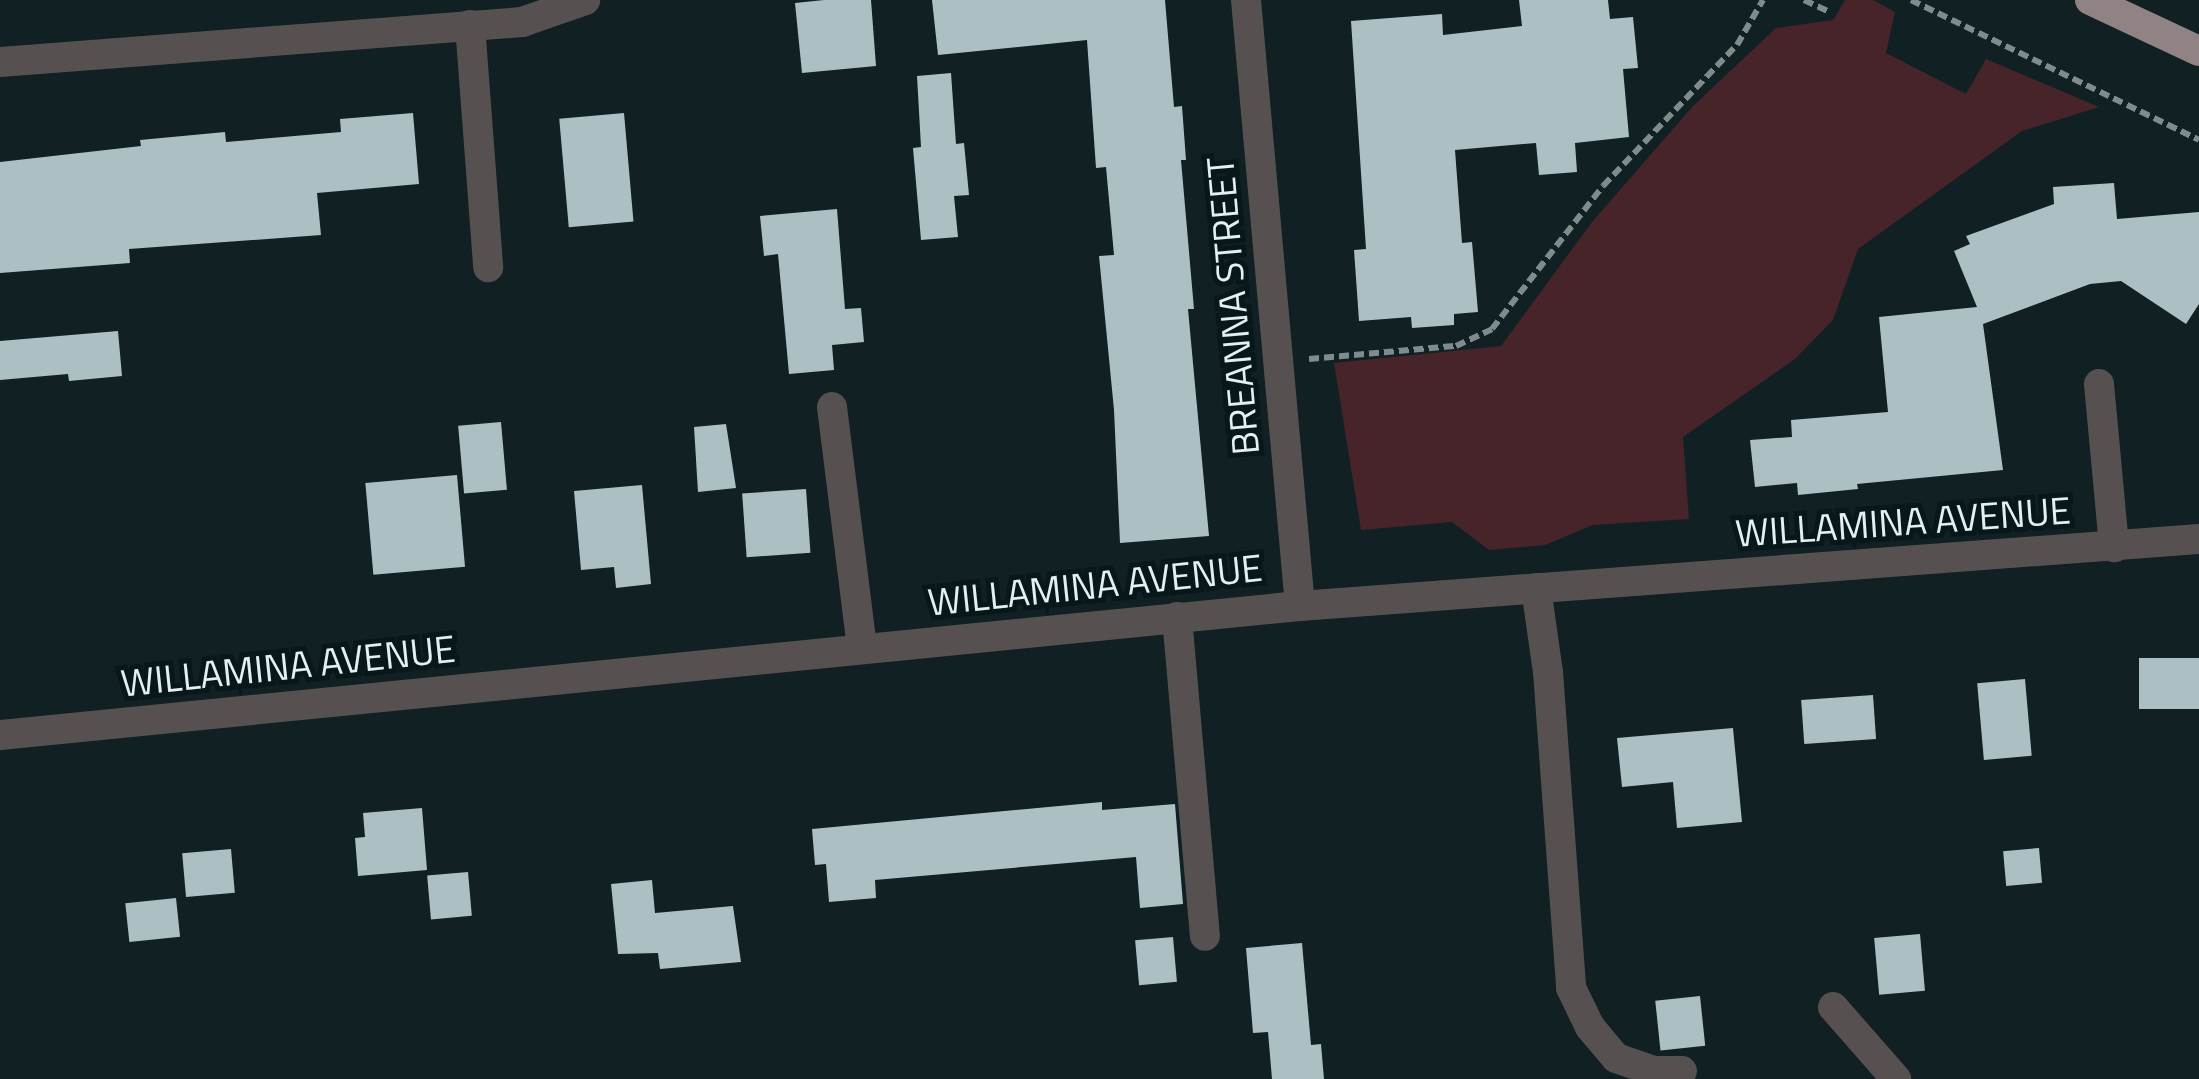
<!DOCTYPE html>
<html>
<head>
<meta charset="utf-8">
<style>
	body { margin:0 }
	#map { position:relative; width:2199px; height:1079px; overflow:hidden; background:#102023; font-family:"Titillium Web",sans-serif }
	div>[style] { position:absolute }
	.green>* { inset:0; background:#46242a }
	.building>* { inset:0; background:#acc0c3; transform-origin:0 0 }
	.path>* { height:6px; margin-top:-3px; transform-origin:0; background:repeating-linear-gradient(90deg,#7f8c8e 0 10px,transparent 0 15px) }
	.minor>* { height:30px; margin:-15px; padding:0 15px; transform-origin:15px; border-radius:15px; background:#575050 }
	.major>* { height:30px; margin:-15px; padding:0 15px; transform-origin:15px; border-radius:15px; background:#918284 }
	span { translate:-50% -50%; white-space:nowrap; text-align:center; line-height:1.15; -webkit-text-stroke:10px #07171a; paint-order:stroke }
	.street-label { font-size:38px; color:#e5eff1 }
</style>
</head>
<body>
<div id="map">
	<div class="green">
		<i style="clip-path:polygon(1845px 0,1873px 0,1895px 12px,1886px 53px,1966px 94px,1986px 59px,2099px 107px,2022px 131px,1858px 249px,1833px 320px,1795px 359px,1683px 437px,1689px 519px,1593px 525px,1545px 545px,1489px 550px,1452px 522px,1361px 530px,1334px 363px,1501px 346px,1592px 222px,1693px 106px,1776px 28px,1833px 20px)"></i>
	</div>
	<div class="building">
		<i style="clip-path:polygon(824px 0,871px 0,876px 66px,802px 73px,795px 3px)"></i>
		<i style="clip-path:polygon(932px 0,1165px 0,1174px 107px,1182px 106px,1186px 160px,1181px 160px,1194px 309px,1188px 309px,1209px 536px,1120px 543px,1114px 410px,1099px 256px,1114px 255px,1106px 167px,1096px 168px,1087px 40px,938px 55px)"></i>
		<i style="clip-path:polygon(1519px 0,1608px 0,1610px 19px,1633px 17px,1638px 68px,1623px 69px,1629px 137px,1575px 143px,1577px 172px,1539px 175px,1536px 143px,1455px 150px,1462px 243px,1472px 242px,1478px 312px,1454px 314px,1454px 325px,1412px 328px,1411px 317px,1359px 321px,1354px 250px,1366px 249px,1351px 21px,1442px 14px,1443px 35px,1522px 26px)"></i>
		<i style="clip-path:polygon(951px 73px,956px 144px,964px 143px,969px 195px,954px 196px,958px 237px,921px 240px,913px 148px,921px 147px,917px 76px)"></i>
		<i style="clip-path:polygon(413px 113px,419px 184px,317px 193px,321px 235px,129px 249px,130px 263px,0 273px,0 162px,141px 146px,140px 140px,225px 132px,226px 142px,341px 132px,340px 119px)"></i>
		<i style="left:624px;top:113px;width:109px;height:65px;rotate:85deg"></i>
		<i style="clip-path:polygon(2114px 183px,2117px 219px,2199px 212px,2199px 304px,2186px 324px,2121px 281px,2090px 284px,1983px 324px,2003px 470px,1857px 484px,1858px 489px,1798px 495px,1797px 483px,1755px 487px,1750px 440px,1792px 437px,1791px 420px,1888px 412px,1879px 317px,1977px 307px,1954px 251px,1970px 244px,1966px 236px,2054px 204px,2053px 187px)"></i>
		<i style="clip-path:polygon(837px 209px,845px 309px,861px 308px,864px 342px,832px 345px,834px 370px,789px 374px,778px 254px,764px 256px,760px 216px)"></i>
		<i style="clip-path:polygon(118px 331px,122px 376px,69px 381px,68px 374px,0 380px,0 341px)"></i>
		<i style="left:501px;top:422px;width:68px;height:43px;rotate:85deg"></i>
		<i style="clip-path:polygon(726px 424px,736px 488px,698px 492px,694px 427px)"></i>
		<i style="left:457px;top:475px;width:92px;height:92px;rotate:85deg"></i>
		<i style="clip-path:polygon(642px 485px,651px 584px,616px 588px,614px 567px,581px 570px,574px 491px)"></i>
		<i style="left:806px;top:489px;width:64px;height:64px;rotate:86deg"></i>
		<i style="left:2199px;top:658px;width:51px;height:60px;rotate:90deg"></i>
		<i style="left:2025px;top:679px;width:77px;height:48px;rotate:85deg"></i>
		<i style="left:1873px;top:695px;width:44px;height:72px;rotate:86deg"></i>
		<i style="clip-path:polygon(1733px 728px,1742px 822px,1677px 828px,1673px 782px,1622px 787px,1617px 738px)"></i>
		<i style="clip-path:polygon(1102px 802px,1102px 810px,1175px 804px,1183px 904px,1140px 908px,1136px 857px,875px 880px,876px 898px,829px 902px,826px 864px,815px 865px,812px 829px)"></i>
		<i style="clip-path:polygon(422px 808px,427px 870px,358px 876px,355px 838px,365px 837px,363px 813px)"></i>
		<i style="left:2039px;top:848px;width:35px;height:36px;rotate:85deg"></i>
		<i style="left:231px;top:849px;width:44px;height:49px;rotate:85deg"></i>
		<i style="left:468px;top:872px;width:44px;height:41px;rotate:85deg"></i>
		<i style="clip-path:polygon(652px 880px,655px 913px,733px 906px,741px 962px,660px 969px,658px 953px,618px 954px,611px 884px)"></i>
		<i style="left:176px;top:898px;width:39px;height:51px;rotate:84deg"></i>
		<i style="left:1920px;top:934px;width:57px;height:46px;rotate:85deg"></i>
		<i style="left:1173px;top:937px;width:45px;height:38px;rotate:85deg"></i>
		<i style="clip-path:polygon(1302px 943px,1311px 1045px,1321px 1044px,1324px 1079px,1272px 1079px,1268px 1032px,1253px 1033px,1246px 948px)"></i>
		<i style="left:1700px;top:996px;width:50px;height:45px;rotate:84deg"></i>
	</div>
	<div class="path">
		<i style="left:1804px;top:0;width:26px;rotate:25deg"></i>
		<i style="left:1911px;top:0;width:320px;rotate:25.9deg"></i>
		<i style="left:1309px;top:359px;width:148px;rotate:-5.1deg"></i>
		<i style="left:1456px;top:346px;width:40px;rotate:-25deg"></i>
		<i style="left:1492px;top:329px;width:181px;rotate:-52.2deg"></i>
		<i style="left:1603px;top:186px;width:195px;rotate:-46.5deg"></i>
		<i style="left:1737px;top:45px;width:52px;rotate:-60deg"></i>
	</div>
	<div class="minor">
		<i style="left:1246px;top:0;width:608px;rotate:84.91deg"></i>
		<i style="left:470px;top:25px;width:243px;rotate:85.7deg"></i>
		<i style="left:0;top:62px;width:524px;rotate:-4.38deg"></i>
		<i style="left:522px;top:22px;width:67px;rotate:-19.2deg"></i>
		<i style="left:2099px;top:384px;width:164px;rotate:84.7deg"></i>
		<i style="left:832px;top:407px;width:243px;rotate:82.9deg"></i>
		<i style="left:1536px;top:588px;width:85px;rotate:81.9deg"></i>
		<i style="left:1548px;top:672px;width:317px;rotate:85.8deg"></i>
		<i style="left:1571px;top:988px;width:43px;rotate:64deg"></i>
		<i style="left:1590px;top:1027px;width:40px;rotate:50deg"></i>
		<i style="left:1616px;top:1058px;width:39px;rotate:19deg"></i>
		<i style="left:1653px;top:1071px;width:29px"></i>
		<i style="left:1177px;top:617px;width:320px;rotate:85deg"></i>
		<i style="left:0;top:735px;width:1306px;rotate:-5.67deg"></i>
		<i style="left:1300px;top:606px;width:901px;rotate:-4.26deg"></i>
		<i style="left:1833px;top:1007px;width:96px;rotate:48.8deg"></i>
	</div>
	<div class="major">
		<i style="left:2090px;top:0;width:120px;rotate:25.1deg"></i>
	</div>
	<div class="street-label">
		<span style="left:1233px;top:306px;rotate:-95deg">BREANNA STREET</span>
		<span style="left:1903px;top:522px;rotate:-4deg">WILLAMINA AVENUE</span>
		<span style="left:1095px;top:585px;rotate:-6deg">WILLAMINA AVENUE</span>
		<span style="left:288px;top:666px;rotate:-6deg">WILLAMINA AVENUE</span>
	</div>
</div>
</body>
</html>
